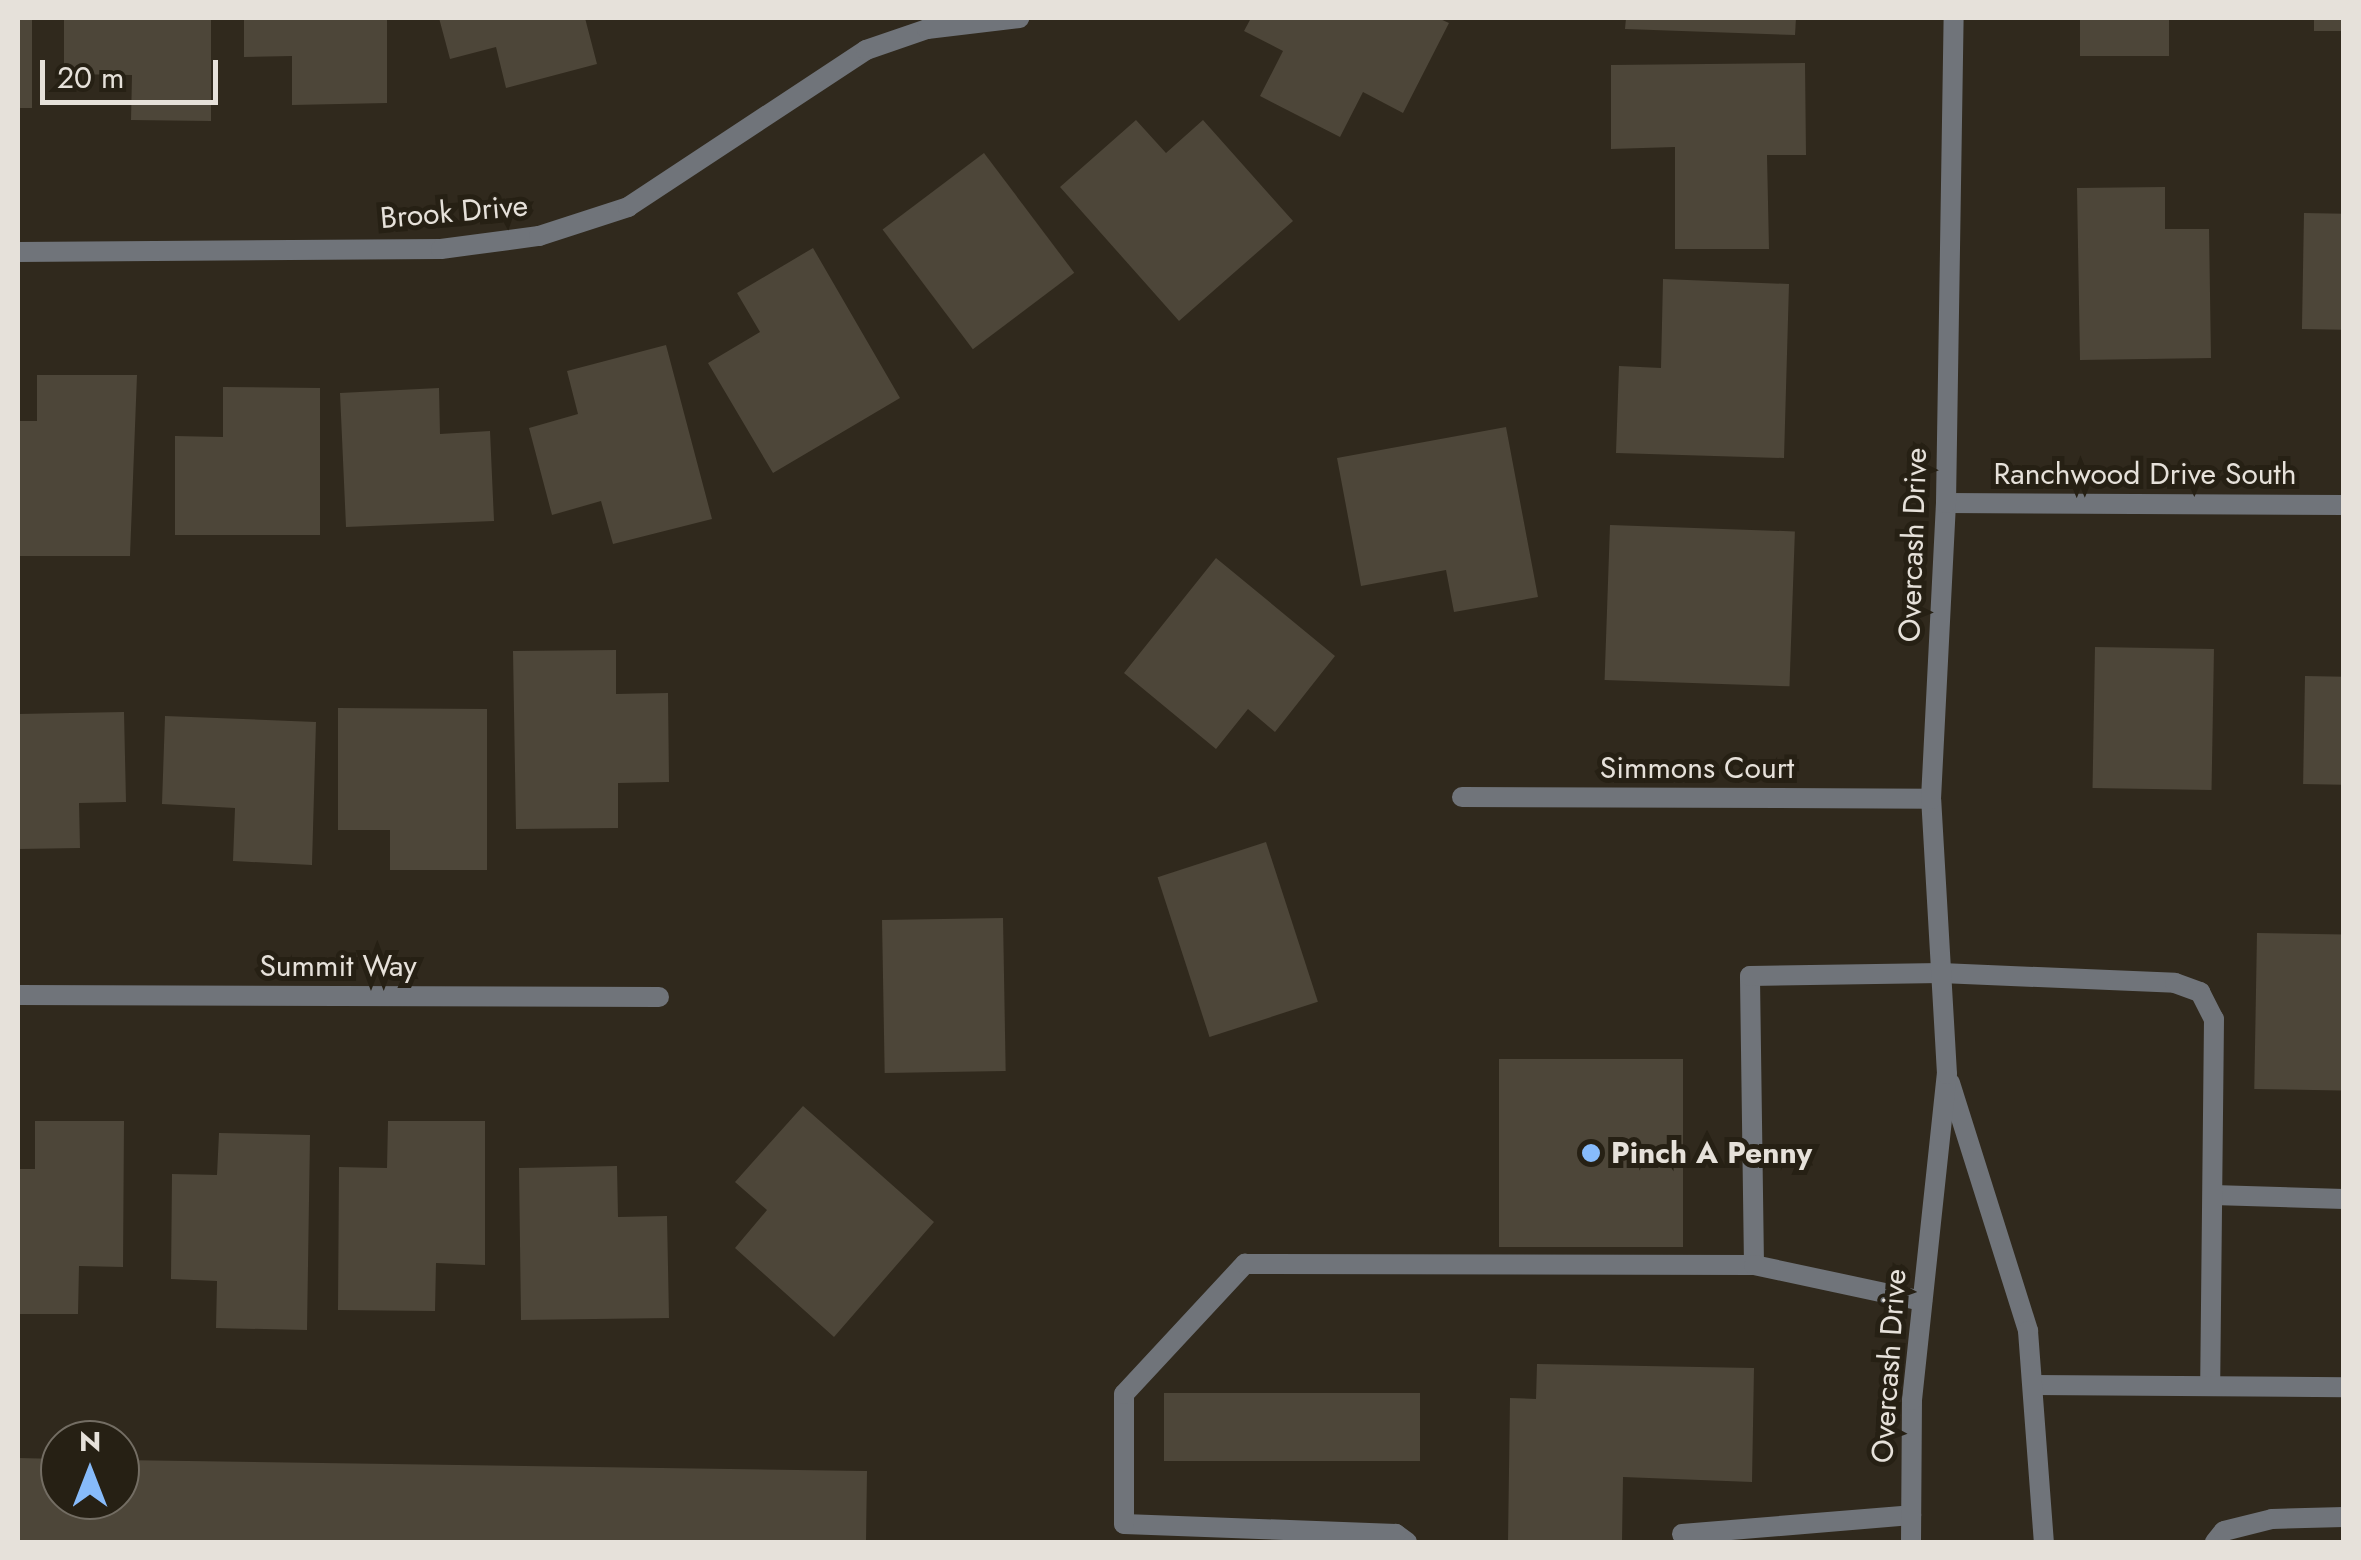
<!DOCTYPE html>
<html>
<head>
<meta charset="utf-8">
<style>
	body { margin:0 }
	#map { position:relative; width:2361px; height:1560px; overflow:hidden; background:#30291d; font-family:Jost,sans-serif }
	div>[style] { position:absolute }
	.building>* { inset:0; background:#4d4639; transform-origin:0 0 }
	.service>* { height:20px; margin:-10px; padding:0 10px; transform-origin:10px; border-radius:10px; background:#70747a }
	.minor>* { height:20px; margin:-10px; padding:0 10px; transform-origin:10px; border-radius:10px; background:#70747a }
	.dots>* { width:28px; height:28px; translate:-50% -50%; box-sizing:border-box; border:5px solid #262014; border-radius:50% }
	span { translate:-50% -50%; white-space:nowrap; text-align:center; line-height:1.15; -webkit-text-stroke:10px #262014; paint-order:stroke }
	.street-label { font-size:30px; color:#e6e1da }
	.poi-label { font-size:30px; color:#e6e1da; font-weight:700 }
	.left { translate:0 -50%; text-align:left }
	.frame { position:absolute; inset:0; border:20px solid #e6e1da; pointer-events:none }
	.north { position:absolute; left:40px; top:1420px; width:100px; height:100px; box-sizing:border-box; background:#262014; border:2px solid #736d63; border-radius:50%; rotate:0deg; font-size:28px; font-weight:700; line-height:40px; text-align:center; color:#e6e1da }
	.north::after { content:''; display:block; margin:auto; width:35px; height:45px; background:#87bbfb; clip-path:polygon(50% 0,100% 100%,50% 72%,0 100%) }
	.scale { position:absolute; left:40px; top:60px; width:178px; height:45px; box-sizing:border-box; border:5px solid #e6e1da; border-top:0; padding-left:12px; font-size:30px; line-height:35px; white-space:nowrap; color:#e6e1da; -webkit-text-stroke:8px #262014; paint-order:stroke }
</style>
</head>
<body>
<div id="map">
	<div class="building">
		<i style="left:18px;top:18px;width:14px;height:90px"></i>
		<i style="clip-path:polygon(64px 18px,211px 18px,211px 121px,131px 120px,132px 75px,64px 74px)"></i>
		<i style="clip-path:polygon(244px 18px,387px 18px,387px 103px,292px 105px,292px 56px,244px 57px)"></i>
		<i style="clip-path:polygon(439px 18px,585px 18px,597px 64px,506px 88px,496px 47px,450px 59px)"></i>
		<i style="clip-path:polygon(1251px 18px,1438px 18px,1449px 23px,1403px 113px,1363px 92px,1340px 137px,1260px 96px,1283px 51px,1244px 31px)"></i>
		<i style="clip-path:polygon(1626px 18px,1796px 18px,1795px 35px,1625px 29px)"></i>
		<i style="left:2080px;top:18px;width:89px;height:38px"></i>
		<i style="left:2314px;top:18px;width:30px;height:13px"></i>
		<i style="clip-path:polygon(1805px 63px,1806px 155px,1767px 155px,1769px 249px,1675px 249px,1675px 147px,1611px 149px,1611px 65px)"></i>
		<i style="clip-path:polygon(1136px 120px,1166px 153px,1203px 120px,1293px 221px,1179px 321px,1060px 187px)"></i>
		<i style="left:984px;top:153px;width:150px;height:127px;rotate:53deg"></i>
		<i style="clip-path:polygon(2165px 187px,2165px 229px,2209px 229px,2211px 358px,2080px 360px,2077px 188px)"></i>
		<i style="left:2304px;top:213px;width:40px;height:116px;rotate:1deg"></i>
		<i style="clip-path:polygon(813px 248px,900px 398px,773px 473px,708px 363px,760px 332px,737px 293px)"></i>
		<i style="clip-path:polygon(1663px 279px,1789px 284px,1784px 458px,1616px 453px,1619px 366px,1661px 368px)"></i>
		<i style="clip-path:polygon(666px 345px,712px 519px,613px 544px,601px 501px,552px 515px,529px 428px,578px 414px,567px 371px)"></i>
		<i style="clip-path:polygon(37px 375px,137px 375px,130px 556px,18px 556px,18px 421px,37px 421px)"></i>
		<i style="clip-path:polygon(223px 387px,320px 388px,320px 535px,175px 535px,175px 436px,223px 437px)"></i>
		<i style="clip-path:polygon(439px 388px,440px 434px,490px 431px,494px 521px,346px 527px,340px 393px)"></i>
		<i style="clip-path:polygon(1506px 427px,1538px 597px,1454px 612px,1446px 570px,1361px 586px,1337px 458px)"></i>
		<i style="left:1610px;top:525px;width:185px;height:155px;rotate:2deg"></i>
		<i style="clip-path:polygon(1216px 558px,1335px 656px,1275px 732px,1248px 709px,1216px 749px,1124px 673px)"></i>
		<i style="left:2095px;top:647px;width:119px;height:141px;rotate:1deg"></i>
		<i style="clip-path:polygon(616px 650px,616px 694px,668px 693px,669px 782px,618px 783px,618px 828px,516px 829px,513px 651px)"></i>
		<i style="left:2305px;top:676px;width:39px;height:108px;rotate:1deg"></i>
		<i style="clip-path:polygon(338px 708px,487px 709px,487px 870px,390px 870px,390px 830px,338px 830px)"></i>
		<i style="clip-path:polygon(124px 712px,126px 802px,79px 803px,80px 848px,18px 849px,18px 714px)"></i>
		<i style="clip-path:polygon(165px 716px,316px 722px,312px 865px,233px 861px,235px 808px,162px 804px)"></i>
		<i style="left:1266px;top:842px;width:168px;height:114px;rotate:72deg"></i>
		<i style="left:1003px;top:918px;width:153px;height:121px;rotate:89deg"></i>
		<i style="left:2257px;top:933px;width:87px;height:156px;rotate:1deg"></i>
		<i style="left:1499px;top:1059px;width:184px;height:188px"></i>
		<i style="clip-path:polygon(803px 1106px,934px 1222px,834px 1337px,735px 1248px,767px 1210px,735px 1182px)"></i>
		<i style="clip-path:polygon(35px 1121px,124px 1121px,123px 1267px,79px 1266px,78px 1314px,18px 1314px,18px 1169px,35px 1169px)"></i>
		<i style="clip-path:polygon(388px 1121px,485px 1121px,485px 1265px,436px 1263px,435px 1311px,338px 1310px,339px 1167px,387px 1168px)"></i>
		<i style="clip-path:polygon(219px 1133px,310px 1135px,307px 1330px,216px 1328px,217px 1281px,171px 1279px,172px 1174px,217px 1175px)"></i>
		<i style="clip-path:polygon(617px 1166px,618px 1217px,667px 1216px,669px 1318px,521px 1320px,519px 1168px)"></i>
		<i style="clip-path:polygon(1537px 1364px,1754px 1368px,1752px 1482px,1623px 1477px,1622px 1542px,1508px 1542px,1510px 1398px,1536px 1399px)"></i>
		<i style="left:1164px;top:1393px;width:256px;height:68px"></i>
		<i style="clip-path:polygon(18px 1458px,60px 1459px,60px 1500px,120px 1500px,120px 1460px,867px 1471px,866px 1542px,18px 1542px)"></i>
	</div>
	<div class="service">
		<i style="left:2213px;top:1195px;width:131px;rotate:1.7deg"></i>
		<i style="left:1754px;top:1265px;width:289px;rotate:-90.8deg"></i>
		<i style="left:1750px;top:976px;width:191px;rotate:-0.9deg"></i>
		<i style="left:1941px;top:973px;width:234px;rotate:2.4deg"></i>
		<i style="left:2175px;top:983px;width:27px;rotate:20deg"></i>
		<i style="left:2200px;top:992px;width:30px;rotate:63deg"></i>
		<i style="left:2214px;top:1019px;width:367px;rotate:90.6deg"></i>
		<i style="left:2034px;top:1385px;width:310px;rotate:0.4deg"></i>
		<i style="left:1682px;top:1534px;width:230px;rotate:-4.7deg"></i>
		<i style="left:1407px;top:1542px;width:14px;rotate:-144deg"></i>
		<i style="left:1396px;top:1534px;width:272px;rotate:-177.9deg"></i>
		<i style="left:1124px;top:1524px;width:130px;rotate:-90deg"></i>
		<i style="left:1124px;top:1394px;width:178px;rotate:-47.1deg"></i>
		<i style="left:1245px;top:1264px;width:509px;rotate:0.11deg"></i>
		<i style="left:1754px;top:1265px;width:172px;rotate:12.1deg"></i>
		<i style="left:2215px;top:1542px;width:14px;rotate:-51deg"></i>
		<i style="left:2224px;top:1531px;width:49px;rotate:-14deg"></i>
		<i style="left:2272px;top:1519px;width:72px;rotate:-1.6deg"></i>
	</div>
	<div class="minor">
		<i style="left:18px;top:252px;width:423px;rotate:-0.4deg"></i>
		<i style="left:441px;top:249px;width:99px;rotate:-7.6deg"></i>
		<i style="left:539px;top:236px;width:94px;rotate:-18deg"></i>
		<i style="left:628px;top:207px;width:285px;rotate:-33.4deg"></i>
		<i style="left:866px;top:50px;width:65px;rotate:-19deg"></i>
		<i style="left:927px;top:29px;width:93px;rotate:-6.8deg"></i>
		<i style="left:1946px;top:503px;width:398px;rotate:0.3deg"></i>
		<i style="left:1462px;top:797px;width:469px;rotate:0.2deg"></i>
		<i style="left:18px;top:995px;width:641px;rotate:0.18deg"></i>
		<i style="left:1950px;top:1083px;width:260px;rotate:72.5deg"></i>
		<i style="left:2028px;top:1331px;width:212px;rotate:85.7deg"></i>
		<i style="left:1911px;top:1542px;width:142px;rotate:-89.6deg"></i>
		<i style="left:1912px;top:1400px;width:328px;rotate:-83.9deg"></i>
		<i style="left:1947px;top:1074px;width:275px;rotate:-93.3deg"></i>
		<i style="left:1931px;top:799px;width:296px;rotate:-87.1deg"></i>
		<i style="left:1946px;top:503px;width:485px;rotate:-89.1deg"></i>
	</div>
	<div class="dots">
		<i style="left:1591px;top:1153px;background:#87bbfb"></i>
	</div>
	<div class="street-label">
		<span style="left:454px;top:212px;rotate:-5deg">Brook Drive</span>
		<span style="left:2145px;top:474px">Ranchwood Drive South</span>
		<span style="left:1913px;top:545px;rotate:-88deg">Overcash Drive</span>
		<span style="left:1697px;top:768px">Simmons Court</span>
		<span style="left:338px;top:966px">Summit Way</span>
		<span style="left:1889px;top:1366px;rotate:-86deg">Overcash Drive</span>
	</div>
	<div class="poi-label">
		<span class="left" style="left:1611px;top:1153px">Pinch A Penny</span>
	</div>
	<div class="frame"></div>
	<div class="north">N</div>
	<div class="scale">20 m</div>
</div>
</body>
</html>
